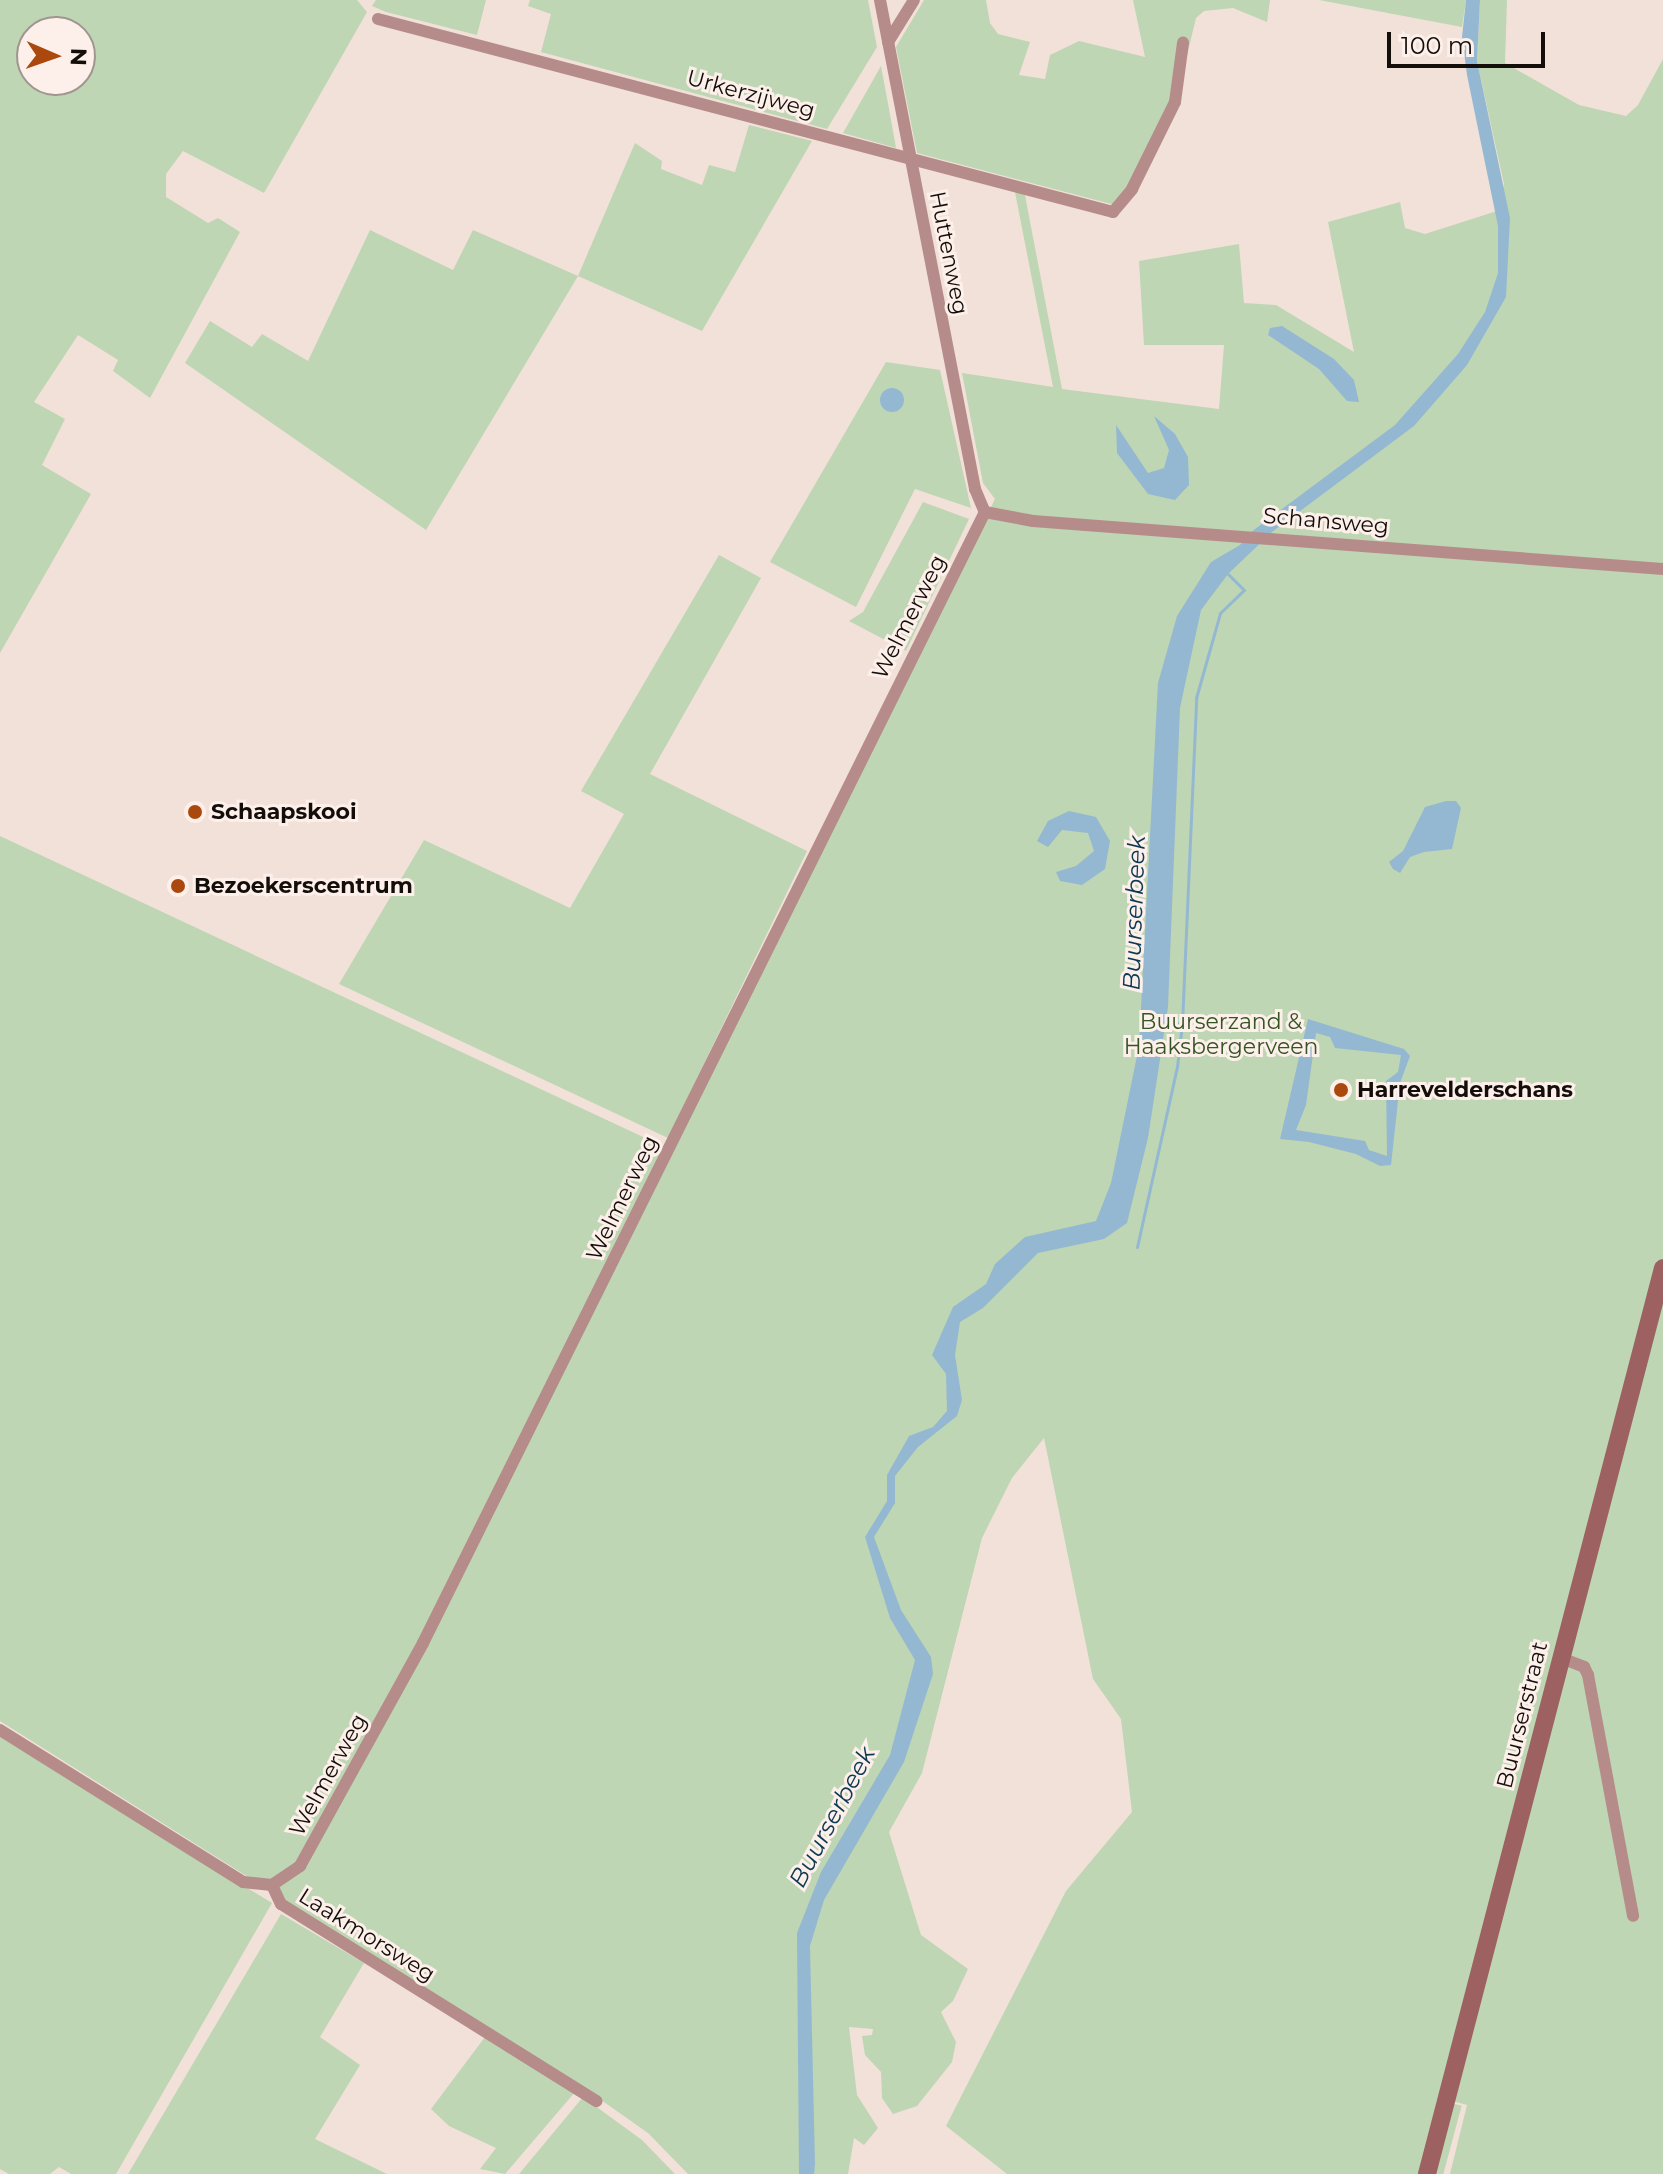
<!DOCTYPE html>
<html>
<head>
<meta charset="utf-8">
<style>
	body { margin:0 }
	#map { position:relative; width:1663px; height:2174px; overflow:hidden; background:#f2e1d9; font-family:Montserrat,sans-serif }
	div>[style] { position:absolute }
	.green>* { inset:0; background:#bed6b3; transform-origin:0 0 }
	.water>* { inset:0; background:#94b8d2 }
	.round { border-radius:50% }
	.stream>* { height:3px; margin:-1.5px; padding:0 1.5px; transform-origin:1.5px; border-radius:1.5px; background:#94b8d2 }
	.minor>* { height:12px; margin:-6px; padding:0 6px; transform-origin:6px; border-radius:6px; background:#b68c8b }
	.secondary>* { height:18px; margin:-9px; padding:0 9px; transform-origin:9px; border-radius:9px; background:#9c6160 }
	.dots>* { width:22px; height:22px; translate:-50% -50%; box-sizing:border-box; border:4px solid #fdefe9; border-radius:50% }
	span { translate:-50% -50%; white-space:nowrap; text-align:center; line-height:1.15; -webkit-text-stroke:6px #fdefe9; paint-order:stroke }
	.street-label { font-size:22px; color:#140e0b }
	.poi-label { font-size:22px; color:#140e0b; font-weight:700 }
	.left { translate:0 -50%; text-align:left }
	.park-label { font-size:22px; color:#345423 }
	.water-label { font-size:24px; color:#0b3853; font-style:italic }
	.north { position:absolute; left:16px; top:16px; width:80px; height:80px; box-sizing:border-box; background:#fdefe9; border:2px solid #a09590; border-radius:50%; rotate:92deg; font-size:22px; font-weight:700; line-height:32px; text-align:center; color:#140e0b }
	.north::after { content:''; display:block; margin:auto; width:28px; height:36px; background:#aa480e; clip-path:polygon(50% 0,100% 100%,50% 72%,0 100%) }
	.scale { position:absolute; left:1387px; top:32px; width:158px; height:36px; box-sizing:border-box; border:4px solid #140e0b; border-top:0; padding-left:10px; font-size:24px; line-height:28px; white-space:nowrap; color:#140e0b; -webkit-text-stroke:6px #fdefe9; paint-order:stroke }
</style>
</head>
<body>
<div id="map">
	<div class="green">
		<i style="clip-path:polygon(evenodd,0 0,357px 0,367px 12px,264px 193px,183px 151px,166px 174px,166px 197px,208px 223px,218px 218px,240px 232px,150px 398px,113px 371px,118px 360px,78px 335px,34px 402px,65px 419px,42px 465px,91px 494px,0 653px,0 0,32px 32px,80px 32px,80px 80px,32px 80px,32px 32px)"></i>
		<i style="clip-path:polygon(376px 0,486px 0,477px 35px,386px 12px,372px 6px)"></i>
		<i style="clip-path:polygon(530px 0,868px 0,877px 47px,827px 129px,541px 52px,551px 14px,528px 6px)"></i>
		<i style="clip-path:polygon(924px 0,986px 0,990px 23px,998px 34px,1030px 42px,1019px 75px,1045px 79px,1050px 55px,1079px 41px,1145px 57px,1133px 0,1270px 0,1267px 22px,1233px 8px,1204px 11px,1196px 18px,1174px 110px,1127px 200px,1115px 205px,917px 153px,896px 47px)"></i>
		<i style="clip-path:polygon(1319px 0,1466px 0,1462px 27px)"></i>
		<i style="clip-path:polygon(1480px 0,1507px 0,1505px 63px,1579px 105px,1626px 116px,1638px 105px,1663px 59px,1663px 2174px,1450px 2174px,1467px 2105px,1442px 2098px,1422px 2174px,1007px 2174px,946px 2126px,1066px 1891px,1132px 1812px,1121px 1719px,1093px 1679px,1044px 1438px,1012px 1478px,982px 1538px,922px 1773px,889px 1832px,921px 1935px,968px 1969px,953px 2001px,941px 2012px,956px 2042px,952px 2062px,917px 2106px,893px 2114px,882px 2098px,881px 2072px,865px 2055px,862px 2036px,872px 2035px,873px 2029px,849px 2027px,857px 2095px,878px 2128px,864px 2145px,854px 2138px,848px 2174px,688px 2174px,648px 2133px,587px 2090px,0 1721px,0 836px,673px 1151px,995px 499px,983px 483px,962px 373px,1053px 387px,1014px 187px,1024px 190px,1062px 389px,1219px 409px,1224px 345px,1144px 345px,1139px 261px,1239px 244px,1244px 303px,1276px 305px,1354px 352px,1328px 222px,1400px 202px,1405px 228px,1425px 234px,1497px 211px,1504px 184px,1477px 61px)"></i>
		<i style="clip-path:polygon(881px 66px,889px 109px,896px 148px,843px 133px)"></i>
		<i style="clip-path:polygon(749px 125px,812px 141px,702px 331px,578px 276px,426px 530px,185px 363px,210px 321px,252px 347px,262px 334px,308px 361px,370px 230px,453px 270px,473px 230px,578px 276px,635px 143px,662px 161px,661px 169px,702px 185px,709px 165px,735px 172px)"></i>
		<i style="clip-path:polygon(886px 362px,940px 370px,971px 508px,915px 489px,856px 607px,770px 562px)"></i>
		<i style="clip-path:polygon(923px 502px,969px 519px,906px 651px,849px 621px,863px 612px)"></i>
		<i style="clip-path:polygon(719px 555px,761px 578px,650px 774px,807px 851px,668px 1138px,339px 984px,424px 840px,570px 908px,624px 814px,581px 791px)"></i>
		<i style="clip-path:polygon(0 1737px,272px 1903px,116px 2174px,71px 2174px,59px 2167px,50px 2174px,9px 2174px,0 2169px)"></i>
		<i style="clip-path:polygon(281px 1914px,364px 1963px,320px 2037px,360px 2065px,315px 2139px,387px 2174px,128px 2174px)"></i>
		<i style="clip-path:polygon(485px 2037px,575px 2092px,505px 2174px,480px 2169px,496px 2148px,449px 2126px,431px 2109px)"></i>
		<i style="clip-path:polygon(583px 2097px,642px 2140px,675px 2174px,519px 2174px)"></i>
		<i style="left:1451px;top:2103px;width:11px;height:73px;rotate:15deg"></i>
	</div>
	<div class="water">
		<i style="clip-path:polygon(1466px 0,1480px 0,1477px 61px,1510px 218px,1506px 297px,1467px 365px,1414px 426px,1272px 532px,1228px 574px,1201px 610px,1180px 708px,1168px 1007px,1148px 1138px,1127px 1223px,1104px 1239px,1038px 1253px,983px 1308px,960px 1322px,955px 1355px,962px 1400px,957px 1416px,918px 1447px,895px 1476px,895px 1503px,874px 1537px,901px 1610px,931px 1657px,933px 1674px,904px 1762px,824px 1900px,810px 1946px,815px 2164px,814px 2174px,799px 2174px,797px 1933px,821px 1872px,890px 1755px,915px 1660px,890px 1618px,865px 1537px,887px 1501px,887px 1475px,909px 1436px,933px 1427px,947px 1411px,946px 1374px,932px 1355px,953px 1307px,986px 1284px,995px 1264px,1025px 1237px,1096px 1221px,1111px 1183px,1139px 1046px,1158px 683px,1177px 616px,1211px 562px,1240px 545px,1251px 532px,1395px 425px,1458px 354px,1485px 312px,1498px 273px,1498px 226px,1467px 75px,1462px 37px)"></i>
		<i style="clip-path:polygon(1282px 326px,1334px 359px,1354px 380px,1359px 402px,1347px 401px,1319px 369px,1268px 335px,1270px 328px)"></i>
		<i class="round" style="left:880px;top:388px;width:24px;height:24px"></i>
		<i style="clip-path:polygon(1154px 416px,1175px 434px,1188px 457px,1189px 485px,1175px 500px,1148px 494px,1117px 453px,1116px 425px,1148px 473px,1164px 468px,1169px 450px)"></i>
		<i style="clip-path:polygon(1446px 801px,1456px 801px,1461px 808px,1452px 849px,1424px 852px,1410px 857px,1400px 873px,1393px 869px,1389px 862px,1403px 851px,1425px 807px)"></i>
		<i style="clip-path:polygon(1069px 811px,1096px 817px,1110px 841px,1105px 869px,1082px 885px,1060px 881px,1056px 872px,1076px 866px,1094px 851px,1088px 833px,1062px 830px,1048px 847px,1037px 841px,1048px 821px)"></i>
		<i style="clip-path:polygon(evenodd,1308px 1019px,1404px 1049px,1410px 1056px,1400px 1083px,1391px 1165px,1380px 1166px,1356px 1154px,1309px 1142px,1280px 1139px,1308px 1019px,1316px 1033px,1330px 1037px,1335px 1048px,1401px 1055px,1398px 1072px,1386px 1081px,1387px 1156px,1369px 1150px,1365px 1141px,1296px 1130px,1306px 1105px,1316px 1033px)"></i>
	</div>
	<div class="stream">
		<i style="left:1182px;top:1024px;width:326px;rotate:-87.5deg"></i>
		<i style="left:1196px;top:698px;width:88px;rotate:-74.2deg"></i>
		<i style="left:1220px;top:613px;width:33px;rotate:-44deg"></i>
		<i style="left:1244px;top:590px;width:23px;rotate:-135deg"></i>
		<i style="left:1137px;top:1247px;width:184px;rotate:-77.5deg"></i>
		<i style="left:1177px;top:1067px;width:43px;rotate:-83.4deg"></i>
		<i style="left:1182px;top:1024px;width:16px;rotate:-169deg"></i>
	</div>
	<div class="minor">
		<i style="left:880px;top:0;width:498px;rotate:79deg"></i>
		<i style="left:975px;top:489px;width:25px;rotate:67deg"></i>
		<i style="left:378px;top:19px;width:760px;rotate:14.71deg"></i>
		<i style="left:1113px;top:212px;width:30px;rotate:-50deg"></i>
		<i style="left:1132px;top:189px;width:97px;rotate:-63.7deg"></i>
		<i style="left:1175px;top:102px;width:60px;rotate:-82.3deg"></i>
		<i style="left:888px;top:42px;width:49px;rotate:-58.2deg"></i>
		<i style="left:985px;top:512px;width:49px;rotate:10.6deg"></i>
		<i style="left:1033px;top:521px;width:632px;rotate:4.36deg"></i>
		<i style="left:1561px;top:1658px;width:25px;rotate:21deg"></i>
		<i style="left:1584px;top:1667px;width:9px;rotate:63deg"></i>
		<i style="left:1588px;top:1675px;width:245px;rotate:79.4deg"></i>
		<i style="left:0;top:1730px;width:287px;rotate:32deg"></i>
		<i style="left:243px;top:1882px;width:29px;rotate:6deg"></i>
		<i style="left:272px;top:1885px;width:34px;rotate:-34deg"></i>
		<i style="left:300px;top:1866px;width:255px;rotate:-61.1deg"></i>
		<i style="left:423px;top:1643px;width:1263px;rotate:-63.58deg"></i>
		<i style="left:272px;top:1885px;width:21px;rotate:65deg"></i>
		<i style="left:281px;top:1904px;width:372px;rotate:32deg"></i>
	</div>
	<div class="secondary">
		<i style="left:1427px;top:2174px;width:936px;rotate:-75.4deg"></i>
	</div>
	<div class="dots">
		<i style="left:195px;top:812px;background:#aa480e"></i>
		<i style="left:178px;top:886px;background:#aa480e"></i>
		<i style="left:1341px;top:1090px;background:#aa480e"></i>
	</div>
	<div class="street-label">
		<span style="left:751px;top:94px;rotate:15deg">Urkerzijweg</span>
		<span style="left:949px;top:253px;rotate:79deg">Huttenweg</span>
		<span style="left:1326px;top:521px;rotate:5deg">Schansweg</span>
		<span style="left:909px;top:617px;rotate:-63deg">Welmerweg</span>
		<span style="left:622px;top:1198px;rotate:-64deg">Welmerweg</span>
		<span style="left:1522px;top:1715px;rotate:-76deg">Buurserstraat</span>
		<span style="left:328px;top:1775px;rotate:-61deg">Welmerweg</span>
		<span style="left:367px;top:1935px;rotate:32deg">Laakmorsweg</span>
	</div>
	<div class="poi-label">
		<span class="left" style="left:211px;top:812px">Schaapskooi</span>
		<span class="left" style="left:194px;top:886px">Bezoekerscentrum</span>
		<span class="left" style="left:1357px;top:1090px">Harrevelderschans</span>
	</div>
	<div class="park-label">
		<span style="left:1221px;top:1034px">Buurserzand &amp;<br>Haaksbergerveen</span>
	</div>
	<div class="water-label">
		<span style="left:1134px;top:913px;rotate:-88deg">Buurserbeek</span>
		<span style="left:832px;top:1817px;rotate:-62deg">Buurserbeek</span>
	</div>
	<div class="north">N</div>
	<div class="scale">100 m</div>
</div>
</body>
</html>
